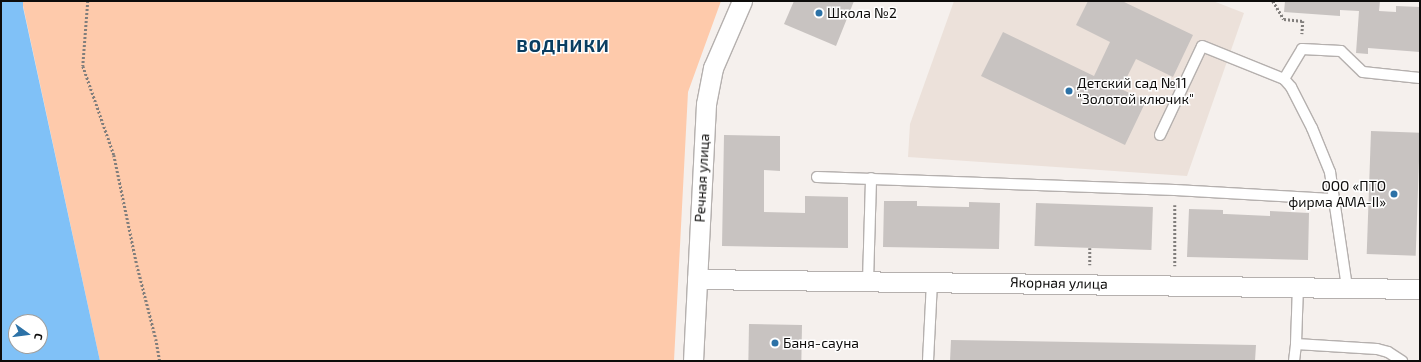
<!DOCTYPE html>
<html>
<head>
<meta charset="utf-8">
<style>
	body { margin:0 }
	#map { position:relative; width:1421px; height:362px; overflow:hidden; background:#f5f0ed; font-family:"Exo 2",sans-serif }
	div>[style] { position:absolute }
	.built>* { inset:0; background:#ece1da }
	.green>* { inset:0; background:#fecaab }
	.water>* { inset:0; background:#80c1f7 }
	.building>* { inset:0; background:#c8c3c1; transform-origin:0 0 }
	.path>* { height:2.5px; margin-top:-1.25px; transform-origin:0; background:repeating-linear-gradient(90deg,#817e7c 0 2px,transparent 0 4px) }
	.roads { filter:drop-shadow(1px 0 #b5b0ae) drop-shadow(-1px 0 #b5b0ae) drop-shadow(0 1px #b5b0ae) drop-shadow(0 -1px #b5b0ae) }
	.service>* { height:10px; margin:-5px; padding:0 5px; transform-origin:5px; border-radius:5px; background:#fff }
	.minor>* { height:19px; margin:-9.5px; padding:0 9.5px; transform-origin:9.5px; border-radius:9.5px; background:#fff }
	.dots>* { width:11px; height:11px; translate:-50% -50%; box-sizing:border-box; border:2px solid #fff; border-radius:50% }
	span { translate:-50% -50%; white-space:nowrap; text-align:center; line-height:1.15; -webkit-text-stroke:3px #fff; paint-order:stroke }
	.poi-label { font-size:14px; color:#0d0c0b }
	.left { translate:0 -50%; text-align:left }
	.right { translate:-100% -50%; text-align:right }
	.street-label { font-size:14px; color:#0d0c0b }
	.district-label { font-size:18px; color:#0a3d60; font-weight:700; letter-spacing:1px }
	.frame { position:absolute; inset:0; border:2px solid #0d0c0b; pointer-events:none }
	.north { position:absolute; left:8px; top:314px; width:40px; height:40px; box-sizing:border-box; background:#fff; border:1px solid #9e9e9d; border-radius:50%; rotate:104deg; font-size:11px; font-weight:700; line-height:16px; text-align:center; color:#0d0c0b }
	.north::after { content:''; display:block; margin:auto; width:14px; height:18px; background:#2c72a7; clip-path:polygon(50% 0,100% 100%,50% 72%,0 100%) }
</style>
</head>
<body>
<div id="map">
	<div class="built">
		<i style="clip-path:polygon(954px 1px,1213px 1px,1244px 13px,1187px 176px,908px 157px,910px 124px)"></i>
	</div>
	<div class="green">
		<i style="clip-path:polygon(22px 1px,721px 1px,688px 92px,674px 361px,100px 361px)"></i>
	</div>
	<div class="water">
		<i style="clip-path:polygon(evenodd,1px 1px,23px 1px,23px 7px,100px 361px,1px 361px,1px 1px,16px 322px,40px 322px,40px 346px,16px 346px,16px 322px)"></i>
	</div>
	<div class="building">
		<i style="clip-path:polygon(794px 1px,854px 1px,836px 46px,784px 24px)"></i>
		<i style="clip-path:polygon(1088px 1px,1122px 1px,1193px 35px,1173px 77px,1136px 59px,1121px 89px,1146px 101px,1125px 145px,981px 76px,1003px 32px,1094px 76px,1110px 42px,1076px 25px)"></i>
		<i style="clip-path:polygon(1285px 1px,1380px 1px,1379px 11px,1396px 12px,1396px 6px,1420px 7px,1420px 52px,1368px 48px,1368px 54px,1356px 53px,1359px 11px,1340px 10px,1340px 16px,1284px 12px)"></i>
		<i style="left:1371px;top:131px;width:49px;height:123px;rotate:2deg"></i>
		<i style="clip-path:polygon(724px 135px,780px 136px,780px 171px,764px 170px,764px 212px,805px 213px,805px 196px,848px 197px,848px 248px,722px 246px)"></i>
		<i style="clip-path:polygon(884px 201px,917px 201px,917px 206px,969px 207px,969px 202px,1000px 203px,999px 249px,883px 247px)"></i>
		<i style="left:1036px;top:203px;width:117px;height:43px;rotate:2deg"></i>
		<i style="clip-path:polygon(1189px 209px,1223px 210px,1223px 214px,1226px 214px,1270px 216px,1270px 211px,1309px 213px,1308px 260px,1187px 257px)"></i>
		<i style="left:749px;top:324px;width:53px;height:37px;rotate:1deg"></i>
		<i style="clip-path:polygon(951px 340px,1256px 345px,1255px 361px,950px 361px)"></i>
	</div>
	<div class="path">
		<i style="left:88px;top:1px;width:65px;rotate:94.4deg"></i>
		<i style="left:83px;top:66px;width:94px;rotate:70.8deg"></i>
		<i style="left:114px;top:155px;width:112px;rotate:78.2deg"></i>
		<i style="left:137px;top:265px;width:76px;rotate:75.6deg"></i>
		<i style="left:156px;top:339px;width:22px;rotate:80deg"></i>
		<i style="left:1273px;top:1px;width:21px;rotate:59deg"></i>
		<i style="left:1284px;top:19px;width:19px;rotate:6deg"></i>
		<i style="left:1303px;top:21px;width:13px;rotate:94deg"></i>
		<i style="left:1175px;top:205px;width:61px;rotate:90deg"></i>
		<i style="left:1090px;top:248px;width:17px;rotate:90deg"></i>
	</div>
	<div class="roads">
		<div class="service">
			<i style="left:1284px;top:79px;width:35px;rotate:-59deg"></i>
			<i style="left:1302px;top:49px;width:39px;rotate:3deg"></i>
			<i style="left:1341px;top:51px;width:30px;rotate:44deg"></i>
			<i style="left:1363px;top:72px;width:57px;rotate:6deg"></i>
			<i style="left:1160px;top:135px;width:98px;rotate:-64.7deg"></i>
			<i style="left:1202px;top:46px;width:88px;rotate:21.9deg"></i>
			<i style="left:1284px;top:79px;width:11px;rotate:49deg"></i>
			<i style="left:1291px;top:87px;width:46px;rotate:62.9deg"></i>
			<i style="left:1312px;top:128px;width:48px;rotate:67.8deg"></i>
			<i style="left:1330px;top:172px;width:116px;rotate:81.6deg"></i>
			<i style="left:817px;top:177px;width:358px;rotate:2.1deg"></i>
			<i style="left:1175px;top:190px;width:158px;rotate:3.3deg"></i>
			<i style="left:868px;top:281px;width:103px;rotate:-88.3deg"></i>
			<i style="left:1298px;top:286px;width:58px;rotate:92deg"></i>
			<i style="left:1296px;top:344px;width:81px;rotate:3.5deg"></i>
			<i style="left:1377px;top:349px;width:11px;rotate:15deg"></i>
			<i style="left:1388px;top:352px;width:17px;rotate:33deg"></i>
			<i style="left:928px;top:361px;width:79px;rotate:-87.1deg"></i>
			<i style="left:1294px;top:361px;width:17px;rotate:-83deg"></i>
		</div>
		<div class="minor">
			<i style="left:697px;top:279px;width:723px;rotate:0.79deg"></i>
			<i style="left:693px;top:361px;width:257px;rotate:-87.1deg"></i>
			<i style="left:706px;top:104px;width:37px;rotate:-79deg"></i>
			<i style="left:713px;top:68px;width:73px;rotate:-66.6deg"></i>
		</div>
	</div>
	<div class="dots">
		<i style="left:819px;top:13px;background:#2c72a7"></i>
		<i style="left:1069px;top:91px;background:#2c72a7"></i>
		<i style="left:1394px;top:194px;background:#2c72a7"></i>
		<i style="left:775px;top:343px;background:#2c72a7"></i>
	</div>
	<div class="poi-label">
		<span class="left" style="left:827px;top:13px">Школа №2</span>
		<span class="left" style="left:1077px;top:91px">Детский сад №11<br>"Золотой ключик"</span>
		<span class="right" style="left:1386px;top:194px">ООО «ПТО<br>фирма АМА-II»</span>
		<span class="left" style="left:783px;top:343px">Баня-сауна</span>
	</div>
	<div class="street-label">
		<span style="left:702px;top:178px;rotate:-87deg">Речная улица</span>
		<span style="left:1059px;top:283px;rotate:1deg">Якорная улица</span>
	</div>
	<div class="district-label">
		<span style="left:563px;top:45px">ВОДНИКИ</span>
	</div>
	<div class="frame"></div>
	<div class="north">С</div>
</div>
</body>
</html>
